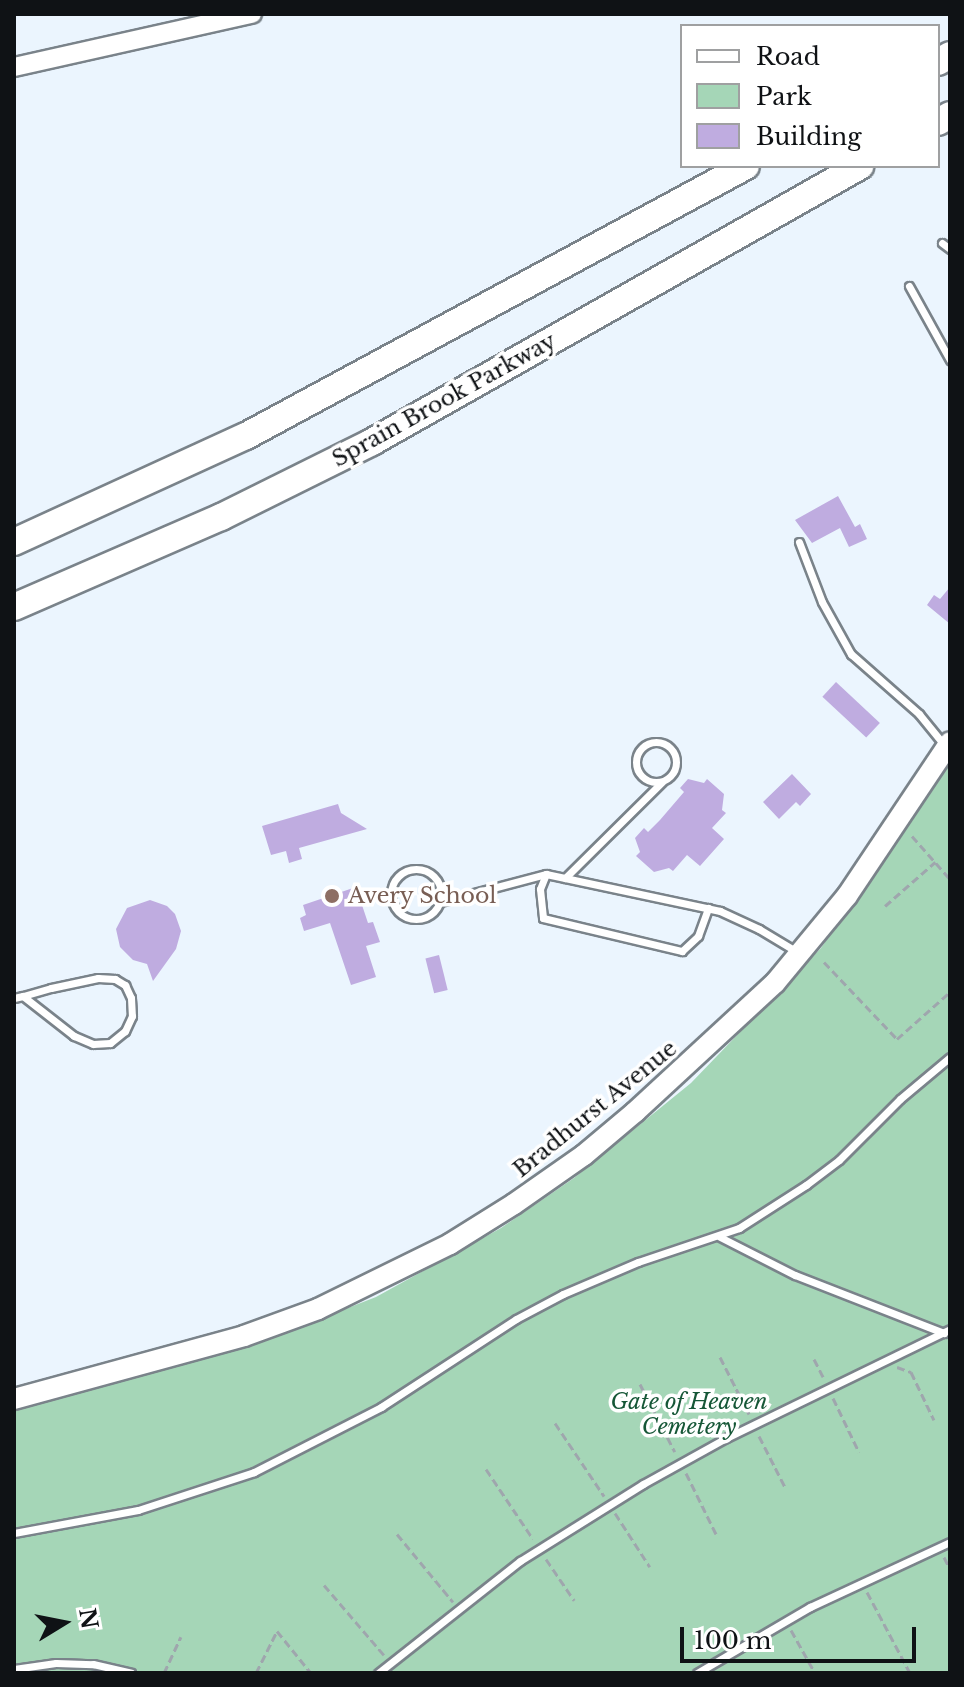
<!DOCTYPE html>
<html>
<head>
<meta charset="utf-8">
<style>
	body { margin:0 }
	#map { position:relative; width:964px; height:1687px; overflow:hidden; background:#ebf5fe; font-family:"Libre Baskerville",serif }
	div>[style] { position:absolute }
	.green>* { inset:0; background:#a5d6b7 }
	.building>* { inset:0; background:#bface0; transform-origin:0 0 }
	.path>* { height:3px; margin-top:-1.5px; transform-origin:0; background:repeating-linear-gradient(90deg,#9fa6ad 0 8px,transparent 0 12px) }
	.roads { filter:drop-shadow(2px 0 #7a838a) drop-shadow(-2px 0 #7a838a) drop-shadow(0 2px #7a838a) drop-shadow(0 -2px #7a838a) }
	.service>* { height:7px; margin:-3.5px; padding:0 3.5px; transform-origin:3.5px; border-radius:3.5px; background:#fff }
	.service>.ring { margin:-3.5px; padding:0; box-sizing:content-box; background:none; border:7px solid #fff; border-radius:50% }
	.tertiary>* { height:18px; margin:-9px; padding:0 9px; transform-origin:9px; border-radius:9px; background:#fff }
	.secondary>* { height:20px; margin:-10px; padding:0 10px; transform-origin:10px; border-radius:10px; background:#fff }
	.motorway>* { height:26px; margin:-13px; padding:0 13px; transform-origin:13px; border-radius:13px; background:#fff }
	.dots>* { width:22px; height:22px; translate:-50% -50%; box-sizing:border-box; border:4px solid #fff; border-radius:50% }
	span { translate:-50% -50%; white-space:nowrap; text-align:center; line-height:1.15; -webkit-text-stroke:7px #fff; paint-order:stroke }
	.street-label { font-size:22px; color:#0f1215 }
	.education-label { font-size:22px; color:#785e54 }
	.left { translate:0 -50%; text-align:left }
	.park-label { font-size:22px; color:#165737; font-style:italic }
	.frame { position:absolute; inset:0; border:16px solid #0f1215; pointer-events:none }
	.legend { position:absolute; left:680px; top:24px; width:260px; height:144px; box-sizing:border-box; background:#fff; border:2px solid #9fa0a1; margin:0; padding:10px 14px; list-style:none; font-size:24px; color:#0f1215 }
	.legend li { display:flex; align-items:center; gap:16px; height:40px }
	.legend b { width:40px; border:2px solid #9fa0a1 }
	.north { position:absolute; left:24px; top:1583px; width:80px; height:80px; -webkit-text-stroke:6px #fff; paint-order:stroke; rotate:80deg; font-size:22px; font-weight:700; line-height:32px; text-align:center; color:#0f1215 }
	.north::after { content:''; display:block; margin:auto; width:28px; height:36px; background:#0f1215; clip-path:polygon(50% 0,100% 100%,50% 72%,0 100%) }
	.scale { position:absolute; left:680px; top:1627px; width:236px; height:36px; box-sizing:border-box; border:4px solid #0f1215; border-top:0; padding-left:10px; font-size:24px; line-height:28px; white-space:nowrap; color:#0f1215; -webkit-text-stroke:6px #fff; paint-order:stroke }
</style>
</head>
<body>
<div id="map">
	<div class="green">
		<i style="clip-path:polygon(950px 761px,950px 1673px,14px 1673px,14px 1411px,253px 1345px,376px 1297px,501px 1228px,574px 1178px,691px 1083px,821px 948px)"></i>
	</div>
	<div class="building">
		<i style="clip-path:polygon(838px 496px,855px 527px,860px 524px,867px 539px,849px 547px,840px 528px,812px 543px,795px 520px)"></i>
		<i style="clip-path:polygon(950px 587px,950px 624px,927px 605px,934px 595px,940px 599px)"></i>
		<i style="left:836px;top:682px;width:60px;height:20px;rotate:43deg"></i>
		<i style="clip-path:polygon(792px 774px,811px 794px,800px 806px,796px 802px,779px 819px,763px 802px)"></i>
		<i style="clip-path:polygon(688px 779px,704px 783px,707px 779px,724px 794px,722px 810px,726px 813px,712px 828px,724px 839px,700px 866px,687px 855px,673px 871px,669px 868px,654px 872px,636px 856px,640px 852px,635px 838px,644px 828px,648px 832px,660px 820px,684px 792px,680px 788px)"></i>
		<i style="clip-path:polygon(338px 804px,341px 813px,367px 829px,299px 848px,302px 859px,289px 863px,286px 851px,271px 855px,262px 826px)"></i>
		<i style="clip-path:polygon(356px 887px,368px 923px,373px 922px,380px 942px,366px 946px,376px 977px,351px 985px,330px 923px,304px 931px,300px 918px,306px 915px,303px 905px)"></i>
		<i style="clip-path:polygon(150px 900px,167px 906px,175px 914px,181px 931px,176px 949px,153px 981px,147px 964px,133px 960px,120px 947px,116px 929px,127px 908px)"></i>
		<i style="left:439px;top:955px;width:36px;height:14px;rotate:76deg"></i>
	</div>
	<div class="path">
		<i style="left:912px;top:836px;width:57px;rotate:48.5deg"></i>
		<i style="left:885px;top:906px;width:67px;rotate:-41.3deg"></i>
		<i style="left:824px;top:962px;width:106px;rotate:46.5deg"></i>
		<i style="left:897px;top:1039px;width:71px;rotate:-41.6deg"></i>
		<i style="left:720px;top:1357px;width:64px;rotate:63deg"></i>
		<i style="left:814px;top:1359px;width:20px;rotate:63deg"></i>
		<i style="left:897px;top:1367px;width:15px;rotate:20deg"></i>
		<i style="left:911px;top:1372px;width:53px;rotate:64.4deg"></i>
		<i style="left:640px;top:1384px;width:76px;rotate:62.8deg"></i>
		<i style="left:833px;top:1398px;width:60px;rotate:64.3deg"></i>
		<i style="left:555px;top:1423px;width:88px;rotate:56.1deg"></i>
		<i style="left:759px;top:1436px;width:57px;rotate:63deg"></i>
		<i style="left:486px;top:1469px;width:84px;rotate:56.1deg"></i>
		<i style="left:686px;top:1473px;width:68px;rotate:63.8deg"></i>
		<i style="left:615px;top:1513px;width:64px;rotate:57.1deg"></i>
		<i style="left:397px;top:1534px;width:88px;rotate:50.5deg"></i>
		<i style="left:944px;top:1557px;width:13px;rotate:63deg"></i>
		<i style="left:546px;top:1559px;width:50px;rotate:55.7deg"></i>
		<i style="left:324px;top:1585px;width:92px;rotate:49.4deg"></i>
		<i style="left:867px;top:1592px;width:92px;rotate:62deg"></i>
		<i style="left:791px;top:1630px;width:49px;rotate:60.8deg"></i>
		<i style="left:164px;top:1673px;width:40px;rotate:-65deg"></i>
		<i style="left:256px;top:1673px;width:47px;rotate:-63.4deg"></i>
		<i style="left:277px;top:1631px;width:54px;rotate:51deg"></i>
	</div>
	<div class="roads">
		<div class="service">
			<i style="left:942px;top:243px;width:10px;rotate:37deg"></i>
			<i style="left:909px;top:286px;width:85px;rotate:61deg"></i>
			<i style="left:799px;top:542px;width:64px;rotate:69deg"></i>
			<i style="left:822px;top:602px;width:60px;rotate:60.9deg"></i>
			<i style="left:851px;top:654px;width:91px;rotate:41.4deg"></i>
			<i style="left:919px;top:714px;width:41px;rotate:50.9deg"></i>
			<i class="ring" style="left:636px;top:742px;width:33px;height:33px"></i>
			<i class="ring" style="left:391px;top:869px;width:43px;height:43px"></i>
			<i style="left:546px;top:874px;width:16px;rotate:112deg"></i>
			<i style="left:540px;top:889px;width:29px;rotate:84deg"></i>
			<i style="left:543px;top:918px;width:143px;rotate:13.4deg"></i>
			<i style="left:682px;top:951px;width:22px;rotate:-43deg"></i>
			<i style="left:698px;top:936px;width:30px;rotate:-70deg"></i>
			<i style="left:565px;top:878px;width:136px;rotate:-44.7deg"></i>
			<i style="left:440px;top:902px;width:110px;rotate:-14.8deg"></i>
			<i style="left:546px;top:874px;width:178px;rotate:12deg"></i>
			<i style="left:720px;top:911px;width:43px;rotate:24.8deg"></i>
			<i style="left:759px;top:929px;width:47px;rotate:31deg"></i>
			<i style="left:14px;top:998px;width:9px;rotate:-13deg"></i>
			<i style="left:23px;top:996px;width:29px;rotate:-16deg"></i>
			<i style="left:51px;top:988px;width:48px;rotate:-12deg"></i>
			<i style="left:98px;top:978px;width:17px;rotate:3deg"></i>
			<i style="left:115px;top:979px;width:12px;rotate:31deg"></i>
			<i style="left:125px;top:985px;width:14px;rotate:65deg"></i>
			<i style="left:131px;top:998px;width:18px;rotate:87deg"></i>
			<i style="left:132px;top:1016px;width:17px;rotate:115deg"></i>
			<i style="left:125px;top:1031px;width:19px;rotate:141deg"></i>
			<i style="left:110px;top:1043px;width:17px;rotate:177deg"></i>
			<i style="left:93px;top:1044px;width:21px;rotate:-157deg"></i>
			<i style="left:74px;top:1036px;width:65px;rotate:-141.9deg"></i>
			<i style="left:720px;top:1237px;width:84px;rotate:26.9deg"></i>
			<i style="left:795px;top:1275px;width:160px;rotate:21.3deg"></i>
			<i style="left:14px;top:1533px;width:126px;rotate:-10.5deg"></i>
			<i style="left:138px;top:1510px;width:122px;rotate:-18.1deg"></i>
			<i style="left:254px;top:1472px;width:143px;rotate:-27.1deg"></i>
			<i style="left:381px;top:1407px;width:161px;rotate:-33.1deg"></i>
			<i style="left:516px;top:1319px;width:53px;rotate:-28deg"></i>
			<i style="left:563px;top:1294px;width:82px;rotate:-23.1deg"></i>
			<i style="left:638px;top:1262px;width:107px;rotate:-18.6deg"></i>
			<i style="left:739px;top:1228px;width:80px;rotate:-32.7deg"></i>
			<i style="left:806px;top:1185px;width:41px;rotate:-37.1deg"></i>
			<i style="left:839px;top:1160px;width:86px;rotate:-45deg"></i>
			<i style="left:900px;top:1099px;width:65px;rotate:-40deg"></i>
			<i style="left:14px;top:1669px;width:42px;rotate:-8.1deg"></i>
			<i style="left:56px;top:1663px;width:37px;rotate:2deg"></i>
			<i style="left:93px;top:1664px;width:39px;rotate:13deg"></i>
			<i style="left:378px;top:1673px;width:181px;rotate:-38.3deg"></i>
			<i style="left:520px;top:1561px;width:145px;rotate:-32deg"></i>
			<i style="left:643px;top:1484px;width:95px;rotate:-29deg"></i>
			<i style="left:726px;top:1438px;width:249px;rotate:-25.9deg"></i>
			<i style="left:697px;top:1673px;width:131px;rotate:-30.3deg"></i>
			<i style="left:810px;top:1607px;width:154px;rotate:-24.9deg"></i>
		</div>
		<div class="tertiary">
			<i style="left:14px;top:67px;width:244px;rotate:-12.6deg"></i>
		</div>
		<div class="secondary">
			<i style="left:14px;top:1399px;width:238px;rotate:-15.3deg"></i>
			<i style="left:244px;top:1336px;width:79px;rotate:-20deg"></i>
			<i style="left:318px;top:1309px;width:147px;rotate:-26.2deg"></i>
			<i style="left:450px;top:1244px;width:75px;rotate:-32deg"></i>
			<i style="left:514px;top:1204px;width:85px;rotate:-35deg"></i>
			<i style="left:584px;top:1155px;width:67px;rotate:-40.1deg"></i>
			<i style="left:635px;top:1112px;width:190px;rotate:-42.7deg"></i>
			<i style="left:775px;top:983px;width:113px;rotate:-50.4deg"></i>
			<i style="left:847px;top:896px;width:185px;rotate:-56.2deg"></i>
		</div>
		<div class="motorway">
			<i style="left:938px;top:62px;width:14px;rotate:-30deg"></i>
			<i style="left:938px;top:122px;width:14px;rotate:-30deg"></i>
			<i style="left:14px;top:542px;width:255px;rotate:-24.6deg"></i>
			<i style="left:246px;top:436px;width:568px;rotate:-28.37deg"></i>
			<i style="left:14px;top:607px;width:226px;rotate:-23.5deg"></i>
			<i style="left:221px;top:517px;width:169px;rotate:-26.4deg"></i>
			<i style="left:372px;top:442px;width:561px;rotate:-29.49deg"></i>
		</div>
	</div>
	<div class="dots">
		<i style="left:332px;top:896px;background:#8d6e63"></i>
	</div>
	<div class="street-label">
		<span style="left:444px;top:400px;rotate:-29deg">Sprain Brook Parkway</span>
		<span style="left:595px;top:1109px;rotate:-39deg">Bradhurst Avenue</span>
	</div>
	<div class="education-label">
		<span class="left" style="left:348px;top:896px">Avery School</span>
	</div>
	<div class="park-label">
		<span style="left:689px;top:1414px">Gate of Heaven<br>Cemetery</span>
	</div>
	<div class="frame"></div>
	<ul class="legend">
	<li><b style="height:10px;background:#fff"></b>Road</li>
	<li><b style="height:22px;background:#a5d6b7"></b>Park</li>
	<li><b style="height:22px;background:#bface0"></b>Building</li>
	</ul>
	<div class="north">N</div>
	<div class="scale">100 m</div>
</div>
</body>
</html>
